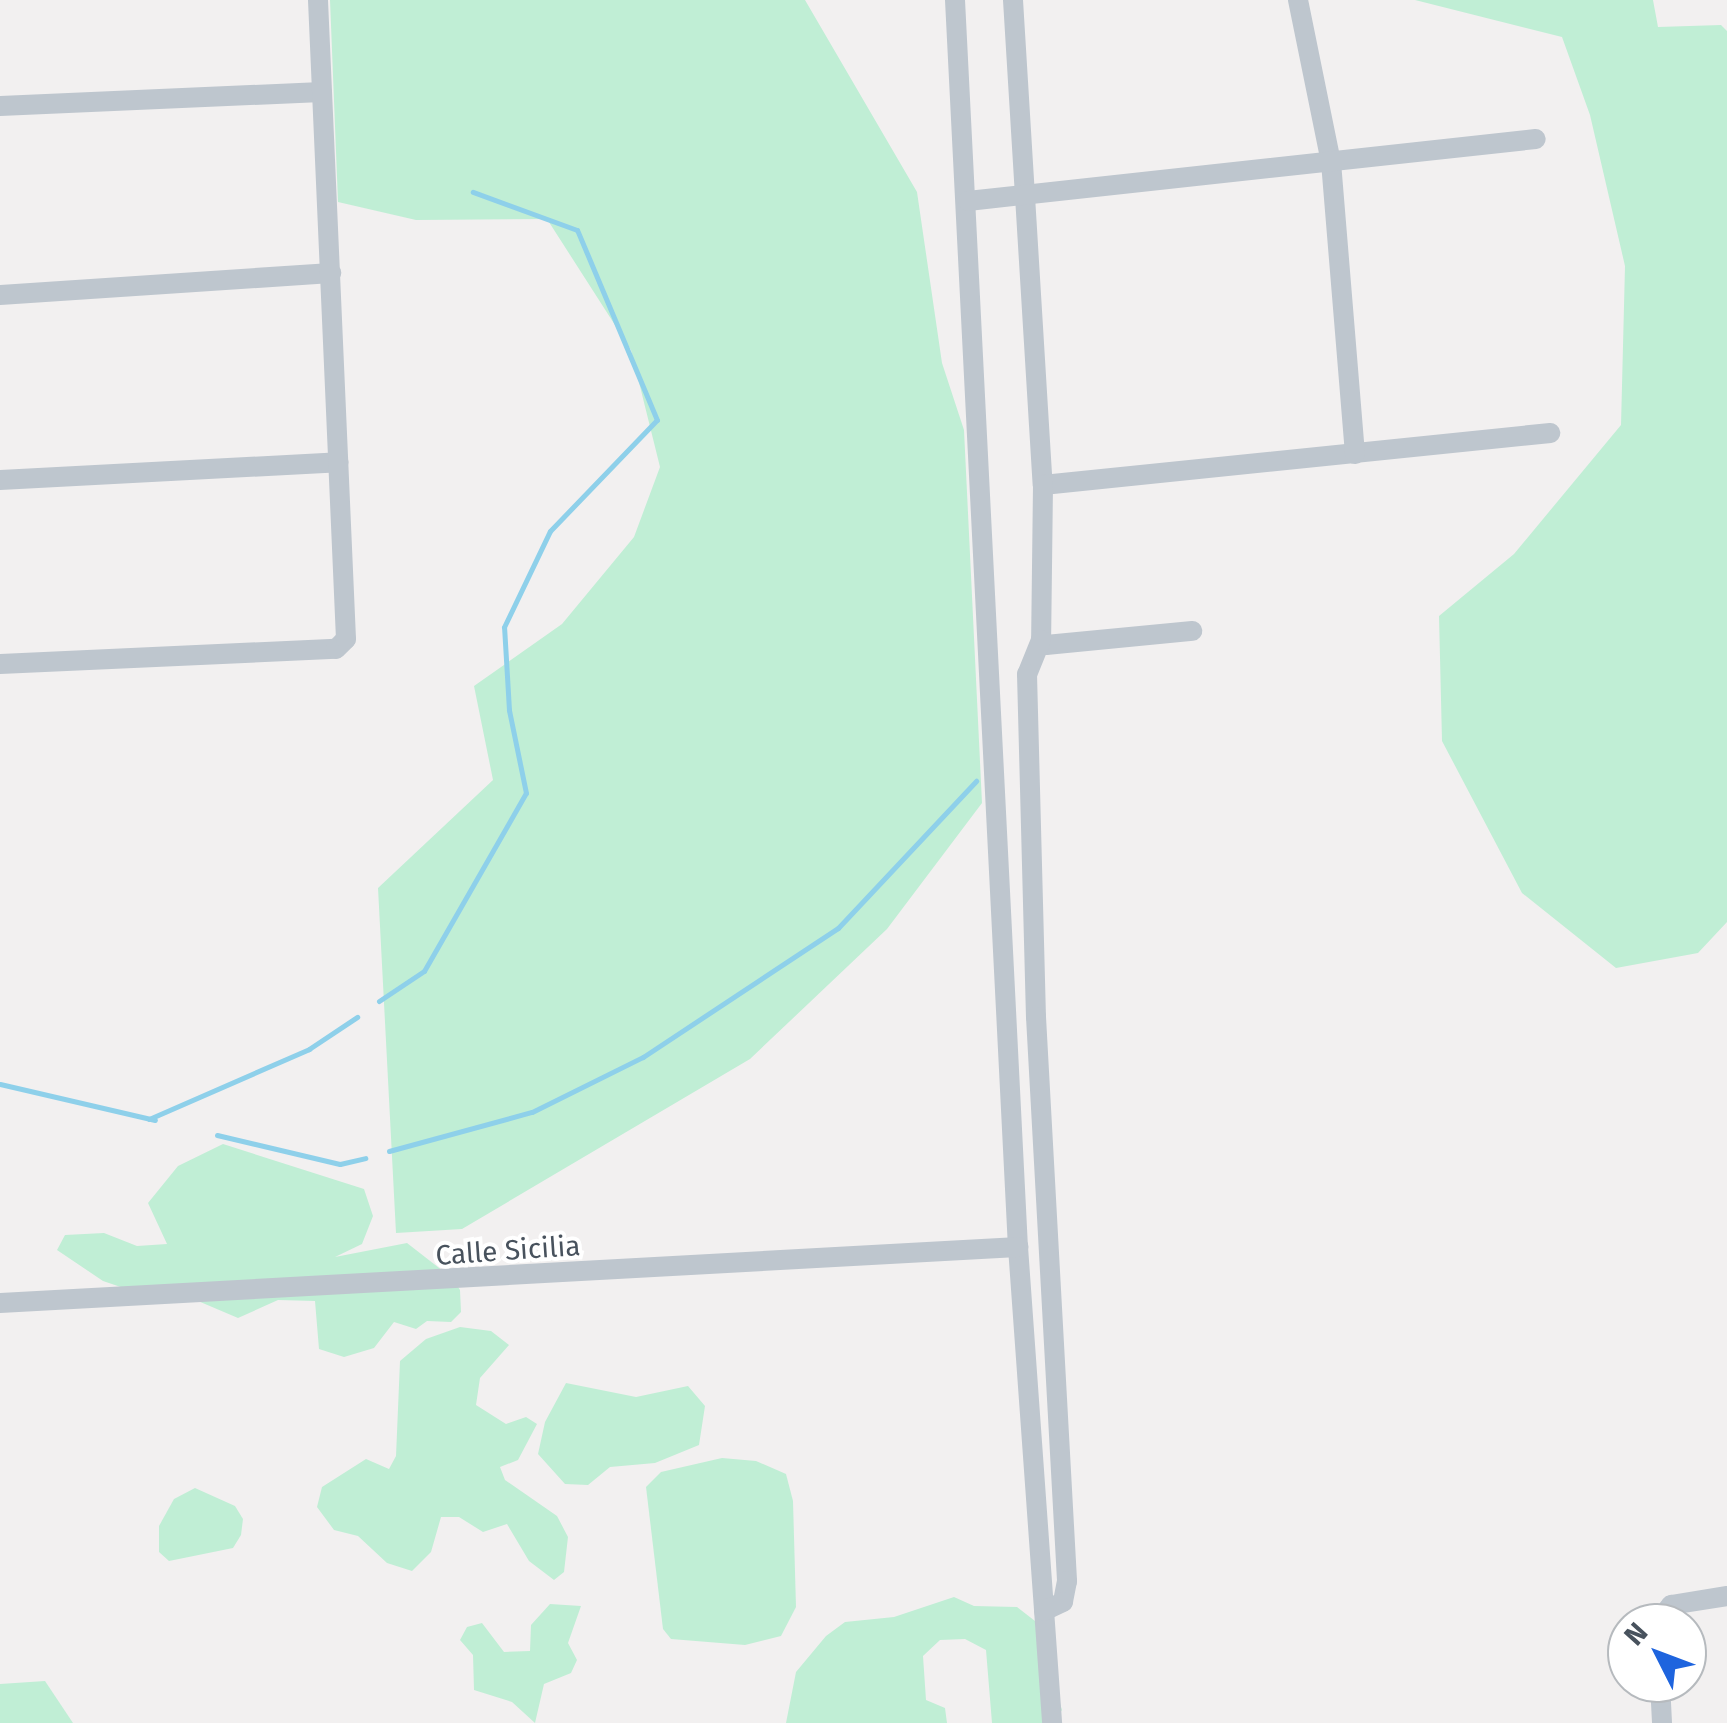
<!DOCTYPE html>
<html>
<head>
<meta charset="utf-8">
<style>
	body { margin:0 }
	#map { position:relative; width:1727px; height:1723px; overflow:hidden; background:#f2f0f0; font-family:"Fira Sans",sans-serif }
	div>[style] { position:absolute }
	.green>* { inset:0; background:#c0eed5 }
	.stream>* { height:5px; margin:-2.5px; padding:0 2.5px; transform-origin:2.5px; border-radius:2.5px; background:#8ed0ea }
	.street>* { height:20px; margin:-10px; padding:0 10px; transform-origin:10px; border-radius:10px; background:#bec6ce }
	span { translate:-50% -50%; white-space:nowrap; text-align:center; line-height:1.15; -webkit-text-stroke:8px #fff; paint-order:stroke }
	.street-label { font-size:28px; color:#48525d }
	.north { position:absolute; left:1607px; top:1603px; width:100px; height:100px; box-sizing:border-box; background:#fff; border:2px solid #b6babe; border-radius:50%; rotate:312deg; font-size:28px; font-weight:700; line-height:40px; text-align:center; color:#48525d }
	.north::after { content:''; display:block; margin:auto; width:35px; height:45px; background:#1e64de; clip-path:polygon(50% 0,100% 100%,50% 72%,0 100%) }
</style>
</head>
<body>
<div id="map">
	<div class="green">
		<i style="clip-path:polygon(330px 0,805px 0,917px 192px,942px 363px,964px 430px,982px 803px,887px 929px,750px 1059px,462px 1229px,396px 1233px,378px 888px,493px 780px,474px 686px,562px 624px,634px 537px,660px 467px,631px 350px,547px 219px,416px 220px,338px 202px)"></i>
		<i style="clip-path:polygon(1415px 0,1653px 0,1658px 27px,1721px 25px,1727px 31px,1727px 922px,1698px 953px,1616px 968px,1522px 893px,1442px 741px,1439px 616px,1514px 554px,1621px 425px,1625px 266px,1590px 115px,1562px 37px)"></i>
		<i style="clip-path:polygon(223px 1144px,364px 1189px,373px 1216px,362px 1244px,335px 1257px,407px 1243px,452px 1278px,460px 1290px,461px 1312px,451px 1322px,427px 1321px,416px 1329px,394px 1322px,374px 1348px,344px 1357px,319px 1349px,315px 1301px,278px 1300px,238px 1318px,198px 1301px,165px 1302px,103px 1281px,57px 1250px,65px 1235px,104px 1233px,137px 1246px,167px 1244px,148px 1203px,178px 1166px)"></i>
		<i style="clip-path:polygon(460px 1327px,491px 1331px,509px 1345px,480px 1378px,476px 1405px,506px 1424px,526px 1417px,537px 1424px,518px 1460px,500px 1467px,505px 1480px,557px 1516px,568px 1537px,564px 1572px,554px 1580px,529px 1561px,507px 1524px,483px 1532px,459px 1517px,441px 1517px,431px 1552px,412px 1571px,387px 1563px,358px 1536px,334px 1530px,317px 1507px,322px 1487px,366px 1459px,389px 1469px,396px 1456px,400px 1361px,426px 1339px)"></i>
		<i style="clip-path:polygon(566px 1383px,636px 1397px,688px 1386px,705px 1406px,699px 1445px,655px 1463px,610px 1467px,588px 1485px,565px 1484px,538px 1454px,545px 1422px)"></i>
		<i style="clip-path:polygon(722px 1458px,756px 1461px,786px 1474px,793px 1501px,796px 1607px,781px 1636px,745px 1645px,671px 1639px,663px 1629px,646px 1487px,661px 1472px)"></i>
		<i style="clip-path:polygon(195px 1488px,235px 1506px,243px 1519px,241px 1535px,233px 1548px,169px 1561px,159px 1552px,159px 1526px,174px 1499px)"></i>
		<i style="clip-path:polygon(954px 1597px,974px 1606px,1017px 1607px,1035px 1621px,1062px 1710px,1053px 1723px,992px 1723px,986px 1650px,965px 1639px,940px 1640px,923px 1656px,926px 1700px,945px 1708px,947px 1723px,786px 1723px,796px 1672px,826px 1636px,845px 1622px,894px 1617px)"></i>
		<i style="clip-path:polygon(550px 1604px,581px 1606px,568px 1643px,577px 1660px,571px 1673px,544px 1684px,535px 1723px,512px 1702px,474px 1690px,473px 1655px,460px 1640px,467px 1627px,482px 1623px,504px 1652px,530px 1651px,531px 1625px)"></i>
		<i style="clip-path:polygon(45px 1681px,73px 1723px,0 1723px,0 1684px)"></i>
	</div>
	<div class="stream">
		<i style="left:379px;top:1001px;width:54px;rotate:-33.7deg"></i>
		<i style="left:424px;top:971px;width:205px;rotate:-60.2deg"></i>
		<i style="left:526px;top:793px;width:85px;rotate:-101.6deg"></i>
		<i style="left:509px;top:710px;width:83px;rotate:-93.4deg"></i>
		<i style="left:504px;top:627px;width:106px;rotate:-64.4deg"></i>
		<i style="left:550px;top:531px;width:154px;rotate:-46.1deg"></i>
		<i style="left:657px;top:420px;width:206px;rotate:-112.8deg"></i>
		<i style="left:577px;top:230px;width:111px;rotate:-159.9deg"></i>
		<i style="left:0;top:1084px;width:159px;rotate:13.1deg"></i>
		<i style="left:149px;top:1119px;width:175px;rotate:-23.6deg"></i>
		<i style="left:309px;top:1049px;width:58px;rotate:-33.7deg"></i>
		<i style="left:217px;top:1135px;width:126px;rotate:13.3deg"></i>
		<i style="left:340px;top:1164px;width:26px;rotate:-13deg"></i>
		<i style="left:389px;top:1151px;width:148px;rotate:-15.3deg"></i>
		<i style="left:532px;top:1112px;width:124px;rotate:-26.4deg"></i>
		<i style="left:643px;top:1057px;width:234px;rotate:-33.5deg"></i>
		<i style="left:838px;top:928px;width:202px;rotate:-46.8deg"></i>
	</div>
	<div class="street">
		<i style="left:955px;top:0;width:1249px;rotate:87.11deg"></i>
		<i style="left:1018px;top:1247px;width:477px;rotate:85.9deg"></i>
		<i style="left:1013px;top:0;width:486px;rotate:86.5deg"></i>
		<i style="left:1043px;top:485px;width:510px;rotate:-5.86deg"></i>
		<i style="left:1298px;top:0;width:165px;rotate:78.5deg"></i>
		<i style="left:1331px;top:162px;width:293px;rotate:85.3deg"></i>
		<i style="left:0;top:106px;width:322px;rotate:-2.5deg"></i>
		<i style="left:968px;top:201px;width:571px;rotate:-6.23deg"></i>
		<i style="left:0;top:295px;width:332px;rotate:-3.8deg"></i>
		<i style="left:0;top:480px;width:339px;rotate:-3deg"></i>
		<i style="left:1043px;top:485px;width:155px;rotate:90.7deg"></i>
		<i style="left:1041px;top:640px;width:7px;rotate:45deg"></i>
		<i style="left:1046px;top:645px;width:147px;rotate:-5.5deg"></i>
		<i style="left:1041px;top:640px;width:37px;rotate:112deg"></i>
		<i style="left:1027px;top:674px;width:343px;rotate:88.5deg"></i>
		<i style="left:1036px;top:1017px;width:565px;rotate:86.85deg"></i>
		<i style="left:1067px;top:1581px;width:21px;rotate:101deg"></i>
		<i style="left:1063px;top:1602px;width:21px;rotate:155deg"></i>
		<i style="left:0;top:664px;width:336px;rotate:-2.6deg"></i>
		<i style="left:336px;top:649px;width:14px;rotate:-45deg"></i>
		<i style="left:346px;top:639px;width:640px;rotate:-92.51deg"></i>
		<i style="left:0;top:1303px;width:1020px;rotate:-3.15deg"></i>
		<i style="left:1657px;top:1623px;width:23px;rotate:-52deg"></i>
		<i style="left:1671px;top:1605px;width:57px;rotate:-9.1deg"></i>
		<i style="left:1660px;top:1683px;width:40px;rotate:87.1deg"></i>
	</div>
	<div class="street-label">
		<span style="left:508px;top:1251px;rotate:-4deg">Calle Sicilia</span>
	</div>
	<div class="north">N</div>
</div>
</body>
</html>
